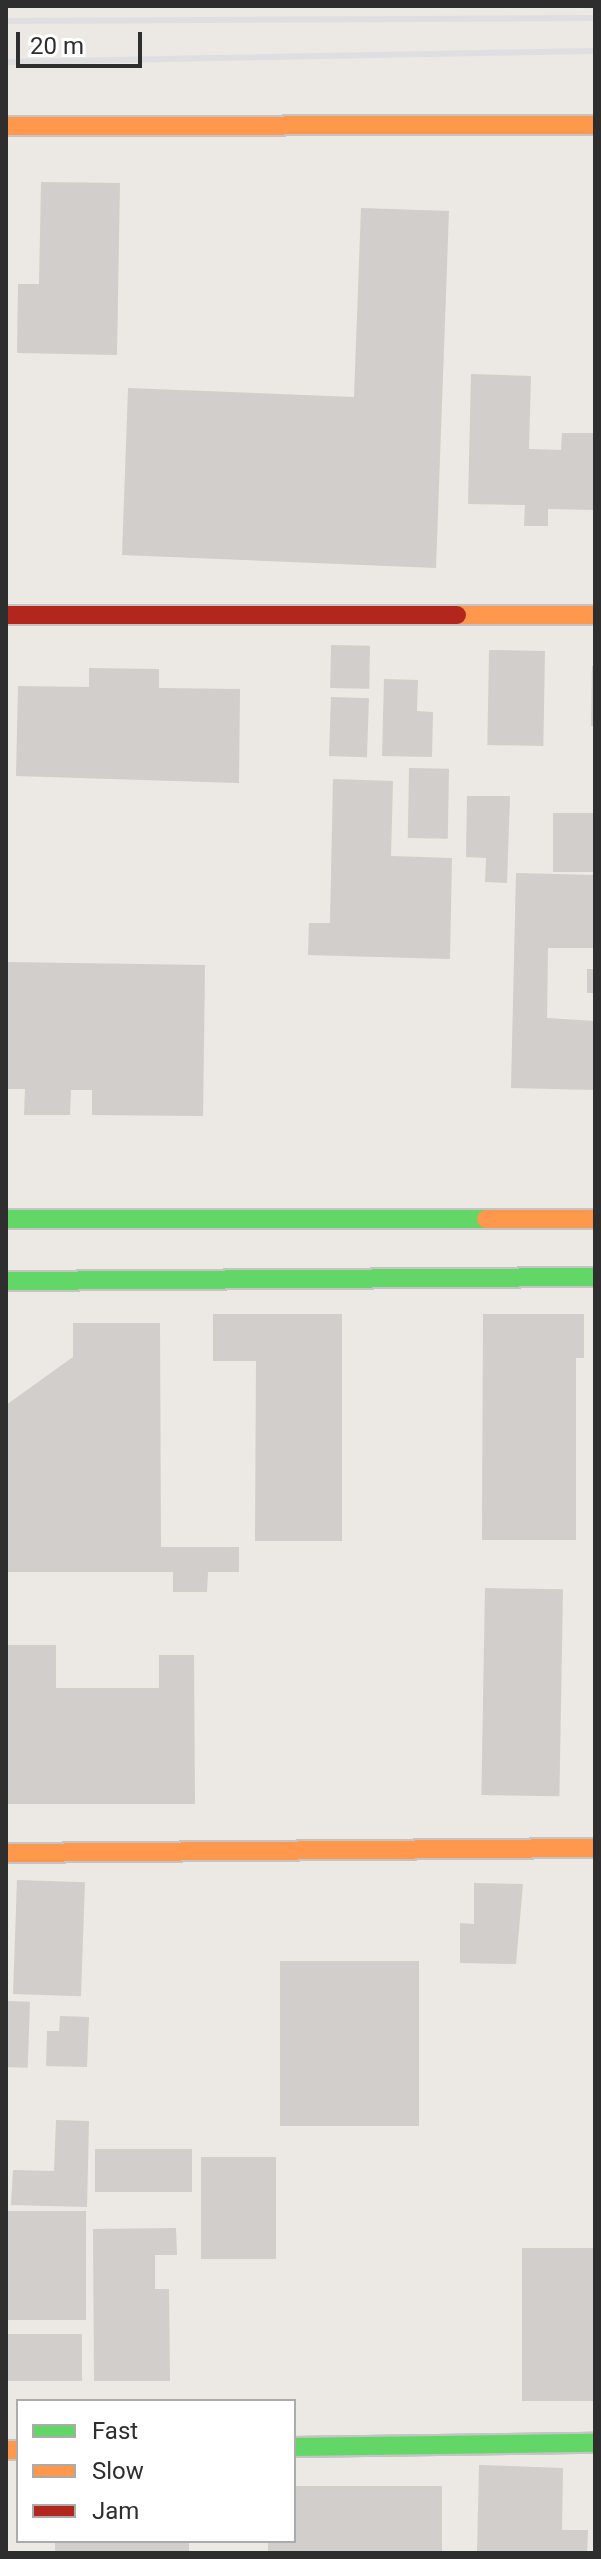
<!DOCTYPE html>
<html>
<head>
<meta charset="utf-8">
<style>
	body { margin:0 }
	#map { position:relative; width:601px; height:2559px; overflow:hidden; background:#ece8e4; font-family:Roboto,sans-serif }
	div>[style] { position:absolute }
	.building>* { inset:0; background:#d1cecb; transform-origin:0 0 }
	.roads { filter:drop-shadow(2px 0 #c5c4c5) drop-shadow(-2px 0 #c5c4c5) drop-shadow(0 2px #c5c4c5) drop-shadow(0 -2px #c5c4c5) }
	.fast>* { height:18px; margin:-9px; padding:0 9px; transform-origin:9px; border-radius:9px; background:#63d668 }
	.slow>* { height:18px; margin:-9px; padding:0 9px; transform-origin:9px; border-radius:9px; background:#ff974d }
	.jam>* { height:18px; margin:-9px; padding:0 9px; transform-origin:9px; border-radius:9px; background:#b3261e }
	.rail>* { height:6px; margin:-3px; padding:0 3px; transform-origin:3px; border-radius:3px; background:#dfdfe1 }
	span { translate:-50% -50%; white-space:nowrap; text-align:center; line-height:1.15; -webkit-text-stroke:6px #fff; paint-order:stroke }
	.frame { position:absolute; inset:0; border:8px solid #2e2e2e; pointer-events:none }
	.legend { position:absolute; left:16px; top:2399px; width:280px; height:144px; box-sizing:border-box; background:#fff; border:2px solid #ababab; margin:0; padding:10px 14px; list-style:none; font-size:24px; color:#2e2e2e }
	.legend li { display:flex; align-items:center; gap:16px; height:40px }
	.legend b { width:40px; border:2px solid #ababab }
	.scale { position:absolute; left:16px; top:32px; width:126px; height:36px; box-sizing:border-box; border:4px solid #2e2e2e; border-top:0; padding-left:10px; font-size:24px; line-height:28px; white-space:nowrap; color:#2e2e2e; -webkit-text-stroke:6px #fff; paint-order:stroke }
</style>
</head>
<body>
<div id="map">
	<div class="building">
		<i style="clip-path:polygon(41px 182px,120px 183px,117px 355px,17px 353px,18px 284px,39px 284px)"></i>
		<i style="clip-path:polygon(361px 208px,449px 211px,436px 568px,122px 555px,128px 388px,354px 397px)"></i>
		<i style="clip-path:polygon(471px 374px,531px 376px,529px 449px,561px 450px,562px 433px,595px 433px,595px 510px,548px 509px,548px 526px,524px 526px,525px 505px,468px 504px)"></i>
		<i style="left:331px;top:645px;width:39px;height:43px;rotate:1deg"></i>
		<i style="left:489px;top:650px;width:56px;height:95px;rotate:1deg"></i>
		<i style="clip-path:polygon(592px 666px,595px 666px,595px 726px,591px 726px)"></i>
		<i style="clip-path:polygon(89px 668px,159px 669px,159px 688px,240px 689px,239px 783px,16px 776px,18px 686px,89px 687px)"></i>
		<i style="clip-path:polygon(384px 679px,418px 680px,417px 711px,433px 712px,432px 757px,382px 756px)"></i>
		<i style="left:331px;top:697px;width:38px;height:59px;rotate:2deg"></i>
		<i style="left:409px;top:768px;width:40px;height:70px;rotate:1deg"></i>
		<i style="clip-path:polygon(333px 779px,393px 781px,391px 856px,452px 858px,450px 959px,308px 955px,309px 923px,330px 923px)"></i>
		<i style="clip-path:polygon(467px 796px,510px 796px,507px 883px,485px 882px,486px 858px,466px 857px)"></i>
		<i style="left:553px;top:813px;width:42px;height:59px"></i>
		<i style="clip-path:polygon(516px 873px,595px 875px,595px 948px,548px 948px,547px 1018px,595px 1021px,595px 1090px,511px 1088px)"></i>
		<i style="clip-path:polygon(6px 962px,205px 965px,203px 1116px,92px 1115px,92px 1090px,71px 1090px,70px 1115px,24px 1115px,25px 1089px,6px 1089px)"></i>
		<i style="left:587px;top:969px;width:8px;height:24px"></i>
		<i style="clip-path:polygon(213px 1314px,342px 1314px,342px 1541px,255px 1541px,256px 1361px,213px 1361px)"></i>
		<i style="clip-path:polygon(483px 1314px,584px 1314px,584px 1358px,576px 1358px,576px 1540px,482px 1540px)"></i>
		<i style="clip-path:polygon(73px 1323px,160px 1323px,161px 1547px,239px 1547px,239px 1572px,208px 1572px,207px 1592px,173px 1592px,173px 1572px,6px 1572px,6px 1405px,73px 1357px)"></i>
		<i style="left:485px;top:1588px;width:78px;height:207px;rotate:1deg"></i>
		<i style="clip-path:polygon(6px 1645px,56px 1645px,56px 1688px,159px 1688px,159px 1655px,194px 1655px,195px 1804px,6px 1804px)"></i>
		<i style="left:17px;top:1880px;width:68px;height:114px;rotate:2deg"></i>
		<i style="clip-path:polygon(474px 1883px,523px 1884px,516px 1964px,460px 1963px,460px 1923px,474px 1924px)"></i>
		<i style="left:280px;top:1961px;width:139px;height:165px"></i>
		<i style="left:6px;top:2001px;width:24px;height:66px;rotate:2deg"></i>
		<i style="clip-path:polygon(60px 2016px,89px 2017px,87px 2067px,46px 2066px,47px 2031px,59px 2031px)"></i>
		<i style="clip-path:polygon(56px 2120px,89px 2121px,87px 2207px,11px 2205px,13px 2170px,54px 2171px)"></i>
		<i style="left:95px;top:2149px;width:97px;height:43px"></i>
		<i style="left:201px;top:2157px;width:75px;height:102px"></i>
		<i style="left:6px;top:2211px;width:80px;height:109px"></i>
		<i style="clip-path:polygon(176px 2228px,177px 2255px,155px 2255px,155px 2289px,169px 2289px,170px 2381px,94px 2381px,93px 2229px)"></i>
		<i style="left:522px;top:2248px;width:72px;height:153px"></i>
		<i style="left:6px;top:2334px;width:76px;height:47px"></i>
		<i style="clip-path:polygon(479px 2465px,563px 2468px,562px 2530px,588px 2530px,587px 2553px,477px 2553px)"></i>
		<i style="clip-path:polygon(294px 2486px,442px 2486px,442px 2553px,268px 2553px,268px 2541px,294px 2541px)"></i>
		<i style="left:55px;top:2541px;width:134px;height:12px"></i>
	</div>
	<div class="roads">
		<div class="fast">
			<i style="left:6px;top:1219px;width:480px"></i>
			<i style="left:6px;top:1281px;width:589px;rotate:-0.39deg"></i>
			<i style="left:294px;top:2447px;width:301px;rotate:-0.8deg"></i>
		</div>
		<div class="slow">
			<i style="left:6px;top:126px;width:589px;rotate:-0.1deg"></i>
			<i style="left:457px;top:615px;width:138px"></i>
			<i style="left:486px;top:1219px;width:109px"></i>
			<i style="left:6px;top:1853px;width:589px;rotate:-0.49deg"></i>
			<i style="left:6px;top:2450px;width:12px"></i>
		</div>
		<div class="jam">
			<i style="left:6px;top:615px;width:451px"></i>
		</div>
	</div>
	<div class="rail">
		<i style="left:6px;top:21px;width:589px;rotate:-0.29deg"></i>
		<i style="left:6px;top:62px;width:589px;rotate:-1.07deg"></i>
	</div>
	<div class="frame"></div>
	<ul class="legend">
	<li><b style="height:10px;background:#63d668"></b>Fast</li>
	<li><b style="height:10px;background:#ff974d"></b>Slow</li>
	<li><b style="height:10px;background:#b3261e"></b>Jam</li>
	</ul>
	<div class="scale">20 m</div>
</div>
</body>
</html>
